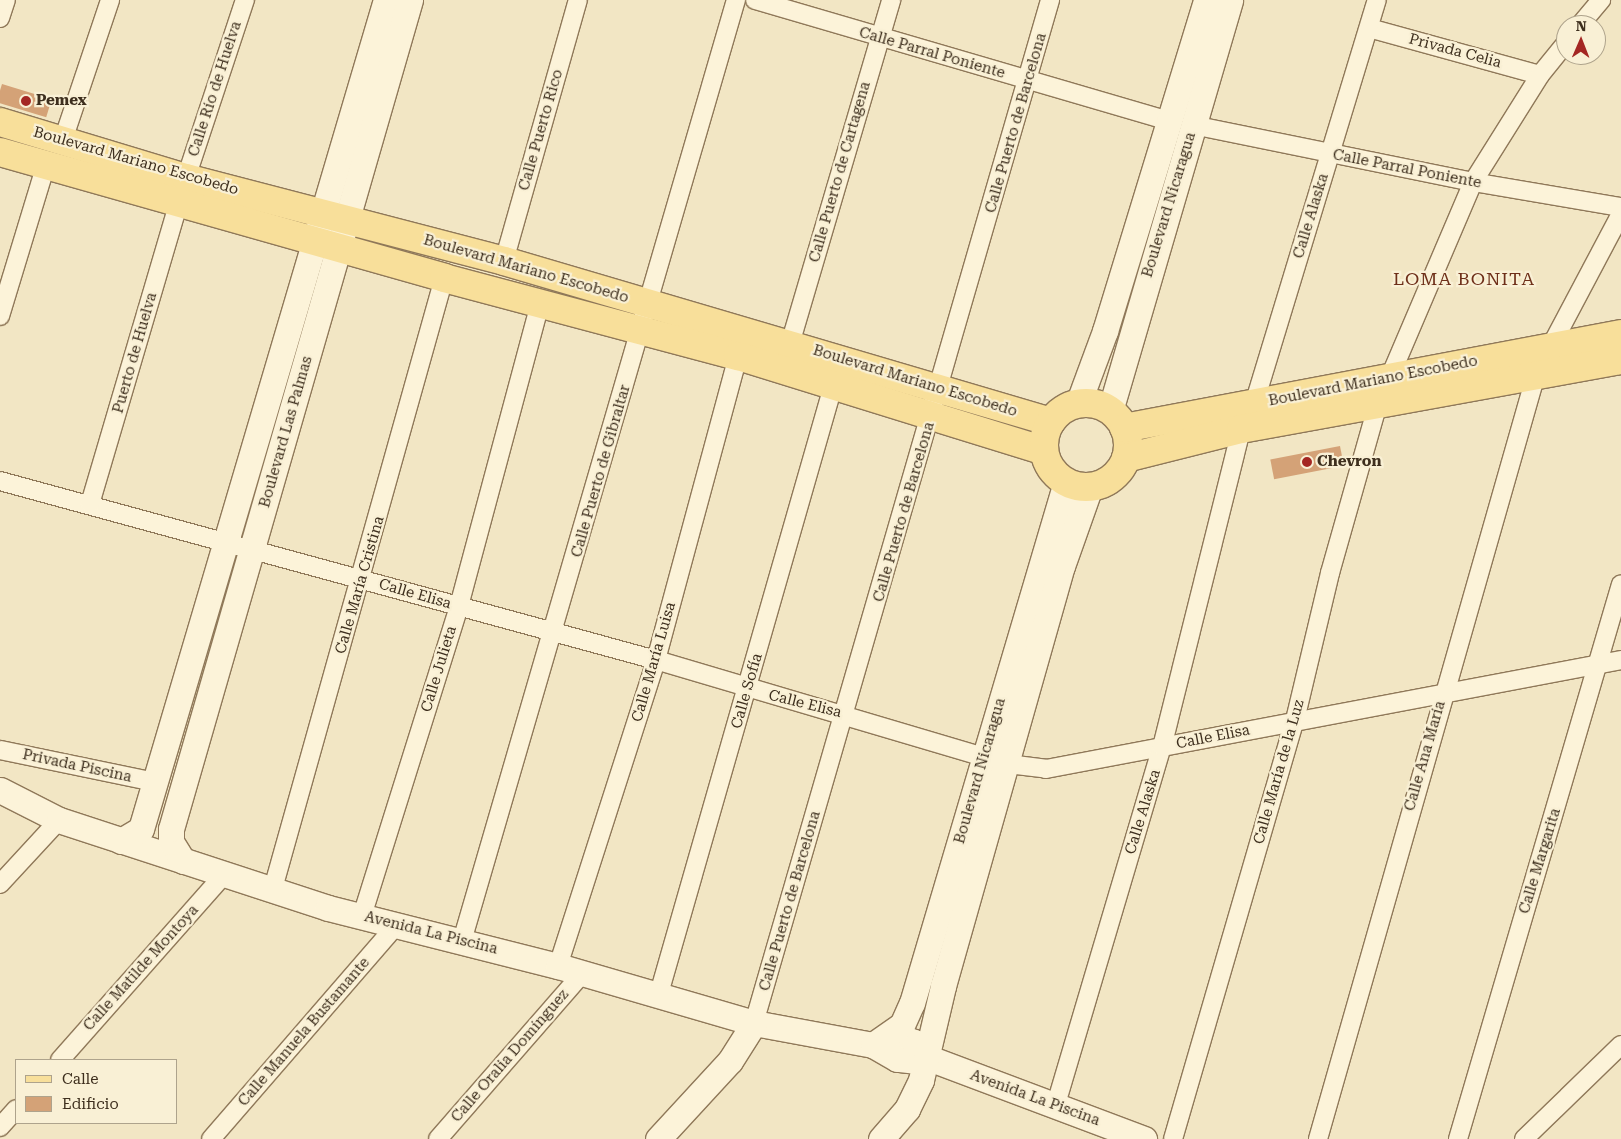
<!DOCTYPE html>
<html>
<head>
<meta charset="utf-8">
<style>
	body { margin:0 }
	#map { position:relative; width:1621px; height:1139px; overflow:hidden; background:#f2e6c4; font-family:"Roboto Serif",serif }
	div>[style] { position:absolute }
	.building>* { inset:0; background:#d4a277; transform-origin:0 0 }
	.roads { filter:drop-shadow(1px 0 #8f7859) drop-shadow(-1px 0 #8f7859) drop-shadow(0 1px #8f7859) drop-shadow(0 -1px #8f7859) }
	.street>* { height:18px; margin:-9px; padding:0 9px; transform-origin:9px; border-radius:9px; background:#fcf3d9 }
	.secondary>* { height:25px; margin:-12.5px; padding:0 12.5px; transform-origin:12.5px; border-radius:12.5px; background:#fcf3d9 }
	.primary>* { height:28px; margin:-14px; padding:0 14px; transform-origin:14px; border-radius:14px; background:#f8df9a }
	.primary>.ring { margin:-14px; padding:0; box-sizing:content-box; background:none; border:28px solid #f8df9a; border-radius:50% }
	.dots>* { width:14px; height:14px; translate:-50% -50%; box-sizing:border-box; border:2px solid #f9f0d5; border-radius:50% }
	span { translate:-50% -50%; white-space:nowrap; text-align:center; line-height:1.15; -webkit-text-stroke:4.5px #f9f0d5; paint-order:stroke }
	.street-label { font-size:15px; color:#3e2f1e }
	.poi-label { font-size:15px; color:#3e2f1e; font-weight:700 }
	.left { translate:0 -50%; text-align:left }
	.quarter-label { font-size:18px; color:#6e2f19; letter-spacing:1px }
	.legend { position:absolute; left:15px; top:1059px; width:162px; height:65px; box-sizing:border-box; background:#f9f0d5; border:1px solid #aea38c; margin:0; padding:6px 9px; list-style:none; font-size:15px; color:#3e2f1e }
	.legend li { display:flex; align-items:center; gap:10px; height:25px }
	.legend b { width:25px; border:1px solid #aea38c }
	.north { position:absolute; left:1556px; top:15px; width:50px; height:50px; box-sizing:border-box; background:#f9f0d5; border:1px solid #aea38c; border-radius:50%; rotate:1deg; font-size:14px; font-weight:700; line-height:20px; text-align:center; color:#3e2f1e }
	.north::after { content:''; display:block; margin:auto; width:18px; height:22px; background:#a42723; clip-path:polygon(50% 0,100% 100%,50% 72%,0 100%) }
</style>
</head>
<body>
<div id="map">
	<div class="building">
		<i style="left:2px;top:84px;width:52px;height:19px;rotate:17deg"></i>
		<i style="left:1340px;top:446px;width:20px;height:71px;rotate:79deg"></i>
	</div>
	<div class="roads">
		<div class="street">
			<i style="left:755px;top:0;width:430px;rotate:16.3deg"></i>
			<i style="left:0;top:18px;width:19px;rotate:-72deg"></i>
			<i style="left:1580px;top:25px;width:33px;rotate:-50deg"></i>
			<i style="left:1369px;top:28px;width:177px;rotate:15.4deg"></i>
			<i style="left:1193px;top:125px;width:286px;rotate:11.5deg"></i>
			<i style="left:1473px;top:182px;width:150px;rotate:9.6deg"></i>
			<i style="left:63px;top:140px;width:148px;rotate:-71.4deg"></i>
			<i style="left:186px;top:178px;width:188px;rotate:-71.7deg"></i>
			<i style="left:504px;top:261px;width:271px;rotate:-74.2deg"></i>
			<i style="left:0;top:316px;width:158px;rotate:-73.1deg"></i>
			<i style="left:790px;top:344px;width:359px;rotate:-73.6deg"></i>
			<i style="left:1551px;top:346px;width:149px;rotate:-62.1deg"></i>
			<i style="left:1389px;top:379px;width:214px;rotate:-66.9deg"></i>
			<i style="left:1473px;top:182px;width:126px;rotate:-57.9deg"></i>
			<i style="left:1540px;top:75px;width:41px;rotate:-50.9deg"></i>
			<i style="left:1254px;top:404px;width:422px;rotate:-73.1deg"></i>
			<i style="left:0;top:481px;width:680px;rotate:15.26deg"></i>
			<i style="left:656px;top:660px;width:367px;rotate:16.5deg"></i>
			<i style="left:1008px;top:764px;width:38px;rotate:7deg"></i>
			<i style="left:1046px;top:769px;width:585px;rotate:-10.73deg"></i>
			<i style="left:90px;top:504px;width:315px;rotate:-73.6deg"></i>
			<i style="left:0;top:750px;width:157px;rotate:11.7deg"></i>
			<i style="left:0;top:884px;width:87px;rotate:-47.3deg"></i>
			<i style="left:272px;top:892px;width:638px;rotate:-74.35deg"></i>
			<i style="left:362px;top:916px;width:325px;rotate:-72.6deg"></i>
			<i style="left:459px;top:606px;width:313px;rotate:-75deg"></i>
			<i style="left:462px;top:941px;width:980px;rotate:-73.77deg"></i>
			<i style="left:558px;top:966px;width:321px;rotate:-72.2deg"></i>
			<i style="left:656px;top:660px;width:315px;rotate:-74.9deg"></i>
			<i style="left:658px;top:997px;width:639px;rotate:-74.01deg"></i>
			<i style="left:754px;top:1023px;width:1065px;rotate:-73.86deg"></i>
			<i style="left:60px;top:1060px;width:246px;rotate:-48.5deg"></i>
			<i style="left:1056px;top:1104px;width:372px;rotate:-73.5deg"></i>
			<i style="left:1162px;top:747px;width:328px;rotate:-76deg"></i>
			<i style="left:0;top:1127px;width:24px;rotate:-48deg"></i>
			<i style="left:211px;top:1139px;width:284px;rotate:-49.1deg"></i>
			<i style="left:438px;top:1139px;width:219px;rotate:-48.9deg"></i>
			<i style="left:1173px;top:1139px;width:436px;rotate:-73.8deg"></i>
			<i style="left:1295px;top:720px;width:151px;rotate:-76.6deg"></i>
			<i style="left:1330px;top:573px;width:177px;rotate:-74.2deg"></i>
			<i style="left:1318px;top:1139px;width:795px;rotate:-74.09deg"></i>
			<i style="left:1458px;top:1139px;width:578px;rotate:-73.63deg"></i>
			<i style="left:1524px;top:1139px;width:135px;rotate:-44.1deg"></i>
		</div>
		<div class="secondary">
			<i style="left:1078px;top:404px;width:78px;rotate:-69.7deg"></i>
			<i style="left:1105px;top:331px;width:346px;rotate:-73deg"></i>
			<i style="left:1110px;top:411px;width:428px;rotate:-73.7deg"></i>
			<i style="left:0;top:790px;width:66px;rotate:27deg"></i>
			<i style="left:59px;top:820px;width:283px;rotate:18.1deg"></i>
			<i style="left:328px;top:908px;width:237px;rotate:14.2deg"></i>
			<i style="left:558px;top:966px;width:204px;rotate:16.2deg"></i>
			<i style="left:754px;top:1023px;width:121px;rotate:10.5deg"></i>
			<i style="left:873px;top:1045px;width:32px;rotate:-13deg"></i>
			<i style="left:904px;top:1038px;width:11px;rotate:22deg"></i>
			<i style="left:914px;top:1042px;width:19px;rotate:51deg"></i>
			<i style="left:926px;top:1057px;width:233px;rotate:20.6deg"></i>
			<i style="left:121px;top:841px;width:23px;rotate:-31deg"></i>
			<i style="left:141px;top:829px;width:864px;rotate:-73.54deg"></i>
			<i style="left:183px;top:861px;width:22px;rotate:-122deg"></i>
			<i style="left:171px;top:842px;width:13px;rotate:-90deg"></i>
			<i style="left:171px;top:829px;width:863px;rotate:-73.92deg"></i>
			<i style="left:926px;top:1057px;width:10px;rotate:156deg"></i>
			<i style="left:917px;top:1061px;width:20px;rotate:-174deg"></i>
			<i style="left:897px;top:1059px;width:28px;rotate:-150deg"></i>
			<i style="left:873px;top:1045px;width:35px;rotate:-35deg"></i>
			<i style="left:902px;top:1025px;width:24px;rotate:-66deg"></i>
			<i style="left:912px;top:1003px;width:543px;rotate:-73.53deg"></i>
			<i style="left:658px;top:1139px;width:106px;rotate:-47.3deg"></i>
			<i style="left:730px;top:1061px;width:45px;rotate:-57.7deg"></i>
			<i style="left:881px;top:1139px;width:40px;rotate:-49deg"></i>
			<i style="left:907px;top:1109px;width:32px;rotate:-64deg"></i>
			<i style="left:921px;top:1080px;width:97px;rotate:-76.8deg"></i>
			<i style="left:943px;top:986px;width:437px;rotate:-74.2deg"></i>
			<i style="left:1062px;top:566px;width:84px;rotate:-70.5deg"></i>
		</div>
		<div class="primary">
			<i style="left:0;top:122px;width:194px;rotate:16.8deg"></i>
			<i style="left:186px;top:178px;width:329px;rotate:14.6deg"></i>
			<i style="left:504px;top:261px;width:570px;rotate:16.4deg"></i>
			<i style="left:0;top:152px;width:462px;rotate:15.8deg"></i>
			<i style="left:444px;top:278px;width:304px;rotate:14.9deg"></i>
			<i style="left:738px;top:356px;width:320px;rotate:17.2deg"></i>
			<i class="ring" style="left:1044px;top:403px;width:56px;height:56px"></i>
			<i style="left:1124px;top:428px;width:506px;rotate:-10.71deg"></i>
			<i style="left:1126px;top:458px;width:119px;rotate:-14.2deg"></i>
			<i style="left:1241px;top:429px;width:386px;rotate:-10.3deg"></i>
		</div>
	</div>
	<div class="dots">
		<i style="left:26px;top:101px;background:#a42723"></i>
		<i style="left:1307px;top:462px;background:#a42723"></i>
	</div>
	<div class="street-label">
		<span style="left:1455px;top:51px;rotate:15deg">Privada Celia</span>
		<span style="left:932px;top:53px;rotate:16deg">Calle Parral Poniente</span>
		<span style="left:215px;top:89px;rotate:-72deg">Calle Río de Huelva</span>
		<span style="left:1016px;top:123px;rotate:-74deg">Calle Puerto de Barcelona</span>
		<span style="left:541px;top:130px;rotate:-74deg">Calle Puerto Rico</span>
		<span style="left:136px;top:161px;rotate:16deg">Boulevard Mariano Escobedo</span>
		<span style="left:1407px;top:169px;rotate:11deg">Calle Parral Poniente</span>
		<span style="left:840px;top:172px;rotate:-74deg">Calle Puerto de Cartagena</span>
		<span style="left:1169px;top:205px;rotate:-73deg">Boulevard Nicaragua</span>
		<span style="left:1311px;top:216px;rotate:-73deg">Calle Alaska</span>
		<span style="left:526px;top:269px;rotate:16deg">Boulevard Mariano Escobedo</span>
		<span style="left:135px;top:353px;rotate:-74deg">Puerto de Huelva</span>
		<span style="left:915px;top:381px;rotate:17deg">Boulevard Mariano Escobedo</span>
		<span style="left:1373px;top:381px;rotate:-11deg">Boulevard Mariano Escobedo</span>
		<span style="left:286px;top:432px;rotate:-74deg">Boulevard Las Palmas</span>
		<span style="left:601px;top:471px;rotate:-74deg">Calle Puerto de Gibraltar</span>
		<span style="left:904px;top:512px;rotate:-74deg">Calle Puerto de Barcelona</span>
		<span style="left:360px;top:585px;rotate:-74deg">Calle María Cristina</span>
		<span style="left:415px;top:594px;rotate:16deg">Calle Elisa</span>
		<span style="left:654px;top:662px;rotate:-74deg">Calle María Luisa</span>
		<span style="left:439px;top:669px;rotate:-73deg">Calle Julieta</span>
		<span style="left:747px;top:691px;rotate:-74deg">Calle Sofía</span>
		<span style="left:805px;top:704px;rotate:14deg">Calle Elisa</span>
		<span style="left:1213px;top:737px;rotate:-11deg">Calle Elisa</span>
		<span style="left:1425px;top:756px;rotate:-74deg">Calle Ana María</span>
		<span style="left:77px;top:766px;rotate:12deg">Privada Piscina</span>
		<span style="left:980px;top:771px;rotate:-74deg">Boulevard Nicaragua</span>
		<span style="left:1279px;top:772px;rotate:-74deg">Calle María de la Luz</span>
		<span style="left:1143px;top:812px;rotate:-73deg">Calle Alaska</span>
		<span style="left:1540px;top:861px;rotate:-73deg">Calle Margarita</span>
		<span style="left:790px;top:901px;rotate:-74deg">Calle Puerto de Barcelona</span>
		<span style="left:431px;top:933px;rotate:14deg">Avenida La Piscina</span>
		<span style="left:141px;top:968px;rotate:-48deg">Calle Matilde Montoya</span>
		<span style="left:304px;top:1032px;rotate:-49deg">Calle Manuela Bustamante</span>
		<span style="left:510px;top:1056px;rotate:-49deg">Calle Oralia Domínguez</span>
		<span style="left:1035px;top:1098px;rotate:20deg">Avenida La Piscina</span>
	</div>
	<div class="poi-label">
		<span class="left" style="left:36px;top:101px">Pemex</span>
		<span class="left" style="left:1317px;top:462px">Chevron</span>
	</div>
	<div class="quarter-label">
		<span style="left:1464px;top:279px">LOMA BONITA</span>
	</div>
	<ul class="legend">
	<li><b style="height:6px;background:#f8df9a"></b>Calle</li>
	<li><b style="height:14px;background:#d4a277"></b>Edificio</li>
	</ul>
	<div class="north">N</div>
</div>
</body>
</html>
